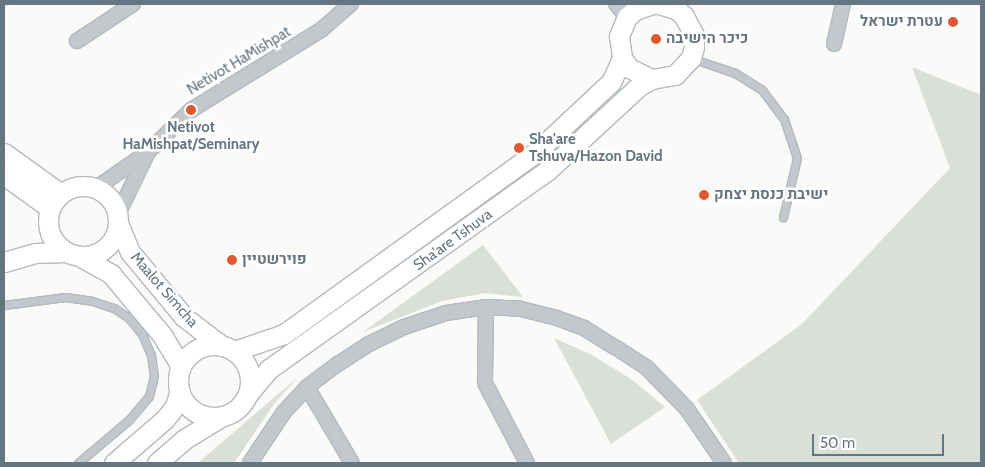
<!DOCTYPE html>
<html>
<head>
<meta charset="utf-8">
<style>
	body { margin:0 }
	#map { position:relative; width:985px; height:467px; overflow:hidden; background:#fafaf8; font-family:Cabin,Heebo,sans-serif }
	div>[style] { position:absolute }
	.green>* { inset:0; background:#dadfd7 }
	.roads { filter:drop-shadow(1px 0 #b3babf) drop-shadow(-1px 0 #b3babf) drop-shadow(0 1px #b3babf) drop-shadow(0 -1px #b3babf) }
	.lane>* { height:7px; margin:-3.5px; padding:0 3.5px; transform-origin:3.5px; border-radius:3.5px; background:#c3c8cc }
	.street>* { height:14px; margin:-7px; padding:0 7px; transform-origin:7px; border-radius:7px; background:#c3c8cc }
	.secondary>* { height:19px; margin:-9.5px; padding:0 9.5px; transform-origin:9.5px; border-radius:9.5px; background:#fff }
	.secondary>.ring { margin:-9.5px; padding:0; box-sizing:content-box; background:none; border:19px solid #fff; border-radius:50% }
	.dots>* { width:14px; height:14px; translate:-50% -50%; box-sizing:border-box; border:2px solid #fff; border-radius:50% }
	span { translate:-50% -50%; white-space:nowrap; text-align:center; line-height:1.15; -webkit-text-stroke:5px #fff; paint-order:stroke }
	.poi-label { font-size:15px; color:#657683; font-weight:700 }
	.right { translate:-100% -50%; text-align:right }
	.left { translate:0 -50%; text-align:left }
	.street-label { font-size:15px; color:#657683 }
	.frame { position:absolute; inset:0; border:5px solid #657683; pointer-events:none }
	.scale { position:absolute; left:812px; top:434px; width:132px; height:22px; box-sizing:border-box; border:2px solid #657683; border-top:0; padding-left:6px; font-size:15px; line-height:18px; white-space:nowrap; color:#657683; -webkit-text-stroke:4px #fff; paint-order:stroke }
</style>
</head>
<body>
<div id="map">
	<div class="green">
		<i style="clip-path:polygon(912px 67px,981px 95px,981px 463px,739px 463px,697px 400px,802px 324px,950px 168px)"></i>
		<i style="clip-path:polygon(483px 245px,523px 297px,485px 293px,442px 301px,363px 332px)"></i>
		<i style="clip-path:polygon(554px 338px,592px 355px,631px 379px,665px 407px,611px 444px)"></i>
		<i style="clip-path:polygon(298px 377px,274px 404px,234px 463px,198px 463px)"></i>
	</div>
	<div class="roads">
		<div class="lane">
			<i style="left:691px;top:58px;width:46px;rotate:18.8deg"></i>
			<i style="left:735px;top:73px;width:32px;rotate:32deg"></i>
			<i style="left:762px;top:90px;width:36px;rotate:53deg"></i>
			<i style="left:784px;top:119px;width:41px;rotate:71.6deg"></i>
			<i style="left:797px;top:158px;width:61px;rotate:103.3deg"></i>
			<i style="left:4px;top:305px;width:62px;rotate:-7.5deg"></i>
			<i style="left:65px;top:297px;width:27px;rotate:8deg"></i>
			<i style="left:92px;top:301px;width:23px;rotate:18deg"></i>
			<i style="left:114px;top:308px;width:18px;rotate:34deg"></i>
			<i style="left:129px;top:318px;width:21px;rotate:51deg"></i>
			<i style="left:142px;top:334px;width:23px;rotate:67deg"></i>
			<i style="left:151px;top:355px;width:21px;rotate:82deg"></i>
			<i style="left:154px;top:376px;width:21px;rotate:104deg"></i>
			<i style="left:149px;top:396px;width:30px;rotate:130deg"></i>
			<i style="left:130px;top:419px;width:68px;rotate:139.8deg"></i>
		</div>
		<div class="street">
			<i style="left:616px;top:4px;width:17px;rotate:50deg"></i>
			<i style="left:77px;top:41px;width:67px;rotate:-33.5deg"></i>
			<i style="left:834px;top:44px;width:41px;rotate:-77.3deg"></i>
			<i style="left:96px;top:188px;width:63px;rotate:-34.7deg"></i>
			<i style="left:148px;top:152px;width:60px;rotate:-44.3deg"></i>
			<i style="left:191px;top:110px;width:153px;rotate:-31.6deg"></i>
			<i style="left:321px;top:30px;width:40px;rotate:-41deg"></i>
			<i style="left:118px;top:214px;width:69px;rotate:-64.2deg"></i>
			<i style="left:486px;top:307px;width:76px;rotate:90.8deg"></i>
			<i style="left:485px;top:383px;width:90px;rotate:62.3deg"></i>
			<i style="left:307px;top:387px;width:88px;rotate:59.4deg"></i>
			<i style="left:250px;top:463px;width:61px;rotate:-56.3deg"></i>
			<i style="left:284px;top:412px;width:34px;rotate:-47deg"></i>
			<i style="left:307px;top:387px;width:39px;rotate:-37deg"></i>
			<i style="left:338px;top:364px;width:37px;rotate:-33deg"></i>
			<i style="left:369px;top:344px;width:39px;rotate:-26deg"></i>
			<i style="left:404px;top:327px;width:44px;rotate:-18.4deg"></i>
			<i style="left:446px;top:313px;width:40px;rotate:-8.5deg"></i>
			<i style="left:486px;top:307px;width:35px;rotate:3deg"></i>
			<i style="left:521px;top:309px;width:34px;rotate:14deg"></i>
			<i style="left:554px;top:317px;width:32px;rotate:20deg"></i>
			<i style="left:584px;top:328px;width:36px;rotate:32deg"></i>
			<i style="left:615px;top:347px;width:38px;rotate:33deg"></i>
			<i style="left:647px;top:368px;width:57px;rotate:45.7deg"></i>
			<i style="left:687px;top:409px;width:65px;rotate:55.6deg"></i>
		</div>
		<div class="secondary">
			<i style="left:653px;top:4px;width:19px;rotate:162deg"></i>
			<i style="left:635px;top:10px;width:11px;rotate:139deg"></i>
			<i style="left:627px;top:17px;width:21px;rotate:113deg"></i>
			<i style="left:619px;top:36px;width:22px;rotate:82deg"></i>
			<i style="left:622px;top:58px;width:12px;rotate:55deg"></i>
			<i style="left:629px;top:68px;width:25px;rotate:26deg"></i>
			<i style="left:652px;top:79px;width:23px;rotate:-10deg"></i>
			<i style="left:675px;top:75px;width:23px;rotate:-47deg"></i>
			<i style="left:691px;top:58px;width:11px;rotate:-75deg"></i>
			<i style="left:694px;top:47px;width:12px;rotate:-90deg"></i>
			<i style="left:694px;top:35px;width:21px;rotate:-118deg"></i>
			<i style="left:684px;top:16px;width:11px;rotate:-139deg"></i>
			<i style="left:676px;top:9px;width:18px;rotate:-164deg"></i>
			<i style="left:4px;top:153px;width:70px;rotate:35.7deg"></i>
			<i style="left:4px;top:175px;width:57px;rotate:35.7deg"></i>
			<i class="ring" style="left:48px;top:186px;width:51px;height:51px"></i>
			<i style="left:119px;top:225px;width:29px;rotate:68deg"></i>
			<i style="left:130px;top:252px;width:85px;rotate:50.3deg"></i>
			<i style="left:184px;top:317px;width:48px;rotate:37.3deg"></i>
			<i style="left:79px;top:256px;width:37px;rotate:29deg"></i>
			<i style="left:111px;top:274px;width:80px;rotate:50.1deg"></i>
			<i style="left:162px;top:335px;width:37px;rotate:59deg"></i>
			<i style="left:4px;top:262px;width:32px;rotate:-16deg"></i>
			<i style="left:35px;top:253px;width:31px;rotate:-2deg"></i>
			<i class="ring" style="left:178px;top:345px;width:53px;height:53px"></i>
			<i style="left:234px;top:351px;width:53px;rotate:-18.8deg"></i>
			<i style="left:284px;top:334px;width:308px;rotate:-35.8deg"></i>
			<i style="left:534px;top:154px;width:105px;rotate:-43.1deg"></i>
			<i style="left:611px;top:82px;width:26px;rotate:-65deg"></i>
			<i style="left:248px;top:394px;width:33px;rotate:-50deg"></i>
			<i style="left:269px;top:369px;width:341px;rotate:-35.5deg"></i>
			<i style="left:547px;top:171px;width:125px;rotate:-42.7deg"></i>
			<i style="left:639px;top:86px;width:15px;rotate:-28deg"></i>
			<i style="left:114px;top:463px;width:67px;rotate:-40.8deg"></i>
			<i style="left:165px;top:419px;width:16px;rotate:-52deg"></i>
			<i style="left:175px;top:406px;width:16px;rotate:-72deg"></i>
			<i style="left:157px;top:463px;width:35px;rotate:-41deg"></i>
			<i style="left:183px;top:440px;width:44px;rotate:-31.2deg"></i>
		</div>
	</div>
	<div class="dots">
		<i style="left:953px;top:22px;background:#e4572e"></i>
		<i style="left:656px;top:39px;background:#e4572e"></i>
		<i style="left:191px;top:110px;background:#e4572e"></i>
		<i style="left:519px;top:148px;background:#e4572e"></i>
		<i style="left:704px;top:195px;background:#e4572e"></i>
		<i style="left:232px;top:260px;background:#e4572e"></i>
	</div>
	<div class="poi-label">
		<span class="right" style="left:943px;top:22px">עטרת ישראל</span>
		<span class="left" style="left:666px;top:39px">כיכר הישיבה</span>
		<span style="left:191px;top:136px">Netivot<br>HaMishpat/Seminary</span>
		<span class="left" style="left:529px;top:148px">Sha'are<br>Tshuva/Hazon David</span>
		<span class="left" style="left:714px;top:195px">ישיבת כנסת יצחק</span>
		<span class="left" style="left:242px;top:260px">פוירשטיין</span>
	</div>
	<div class="street-label">
		<span style="left:239px;top:61px;rotate:-31deg">Netivot HaMishpat</span>
		<span style="left:453px;top:240px;rotate:-36deg">Sha'are Tshuva</span>
		<span style="left:164px;top:290px;rotate:49deg">Maalot Simcha</span>
	</div>
	<div class="frame"></div>
	<div class="scale">50 m</div>
</div>
</body>
</html>
